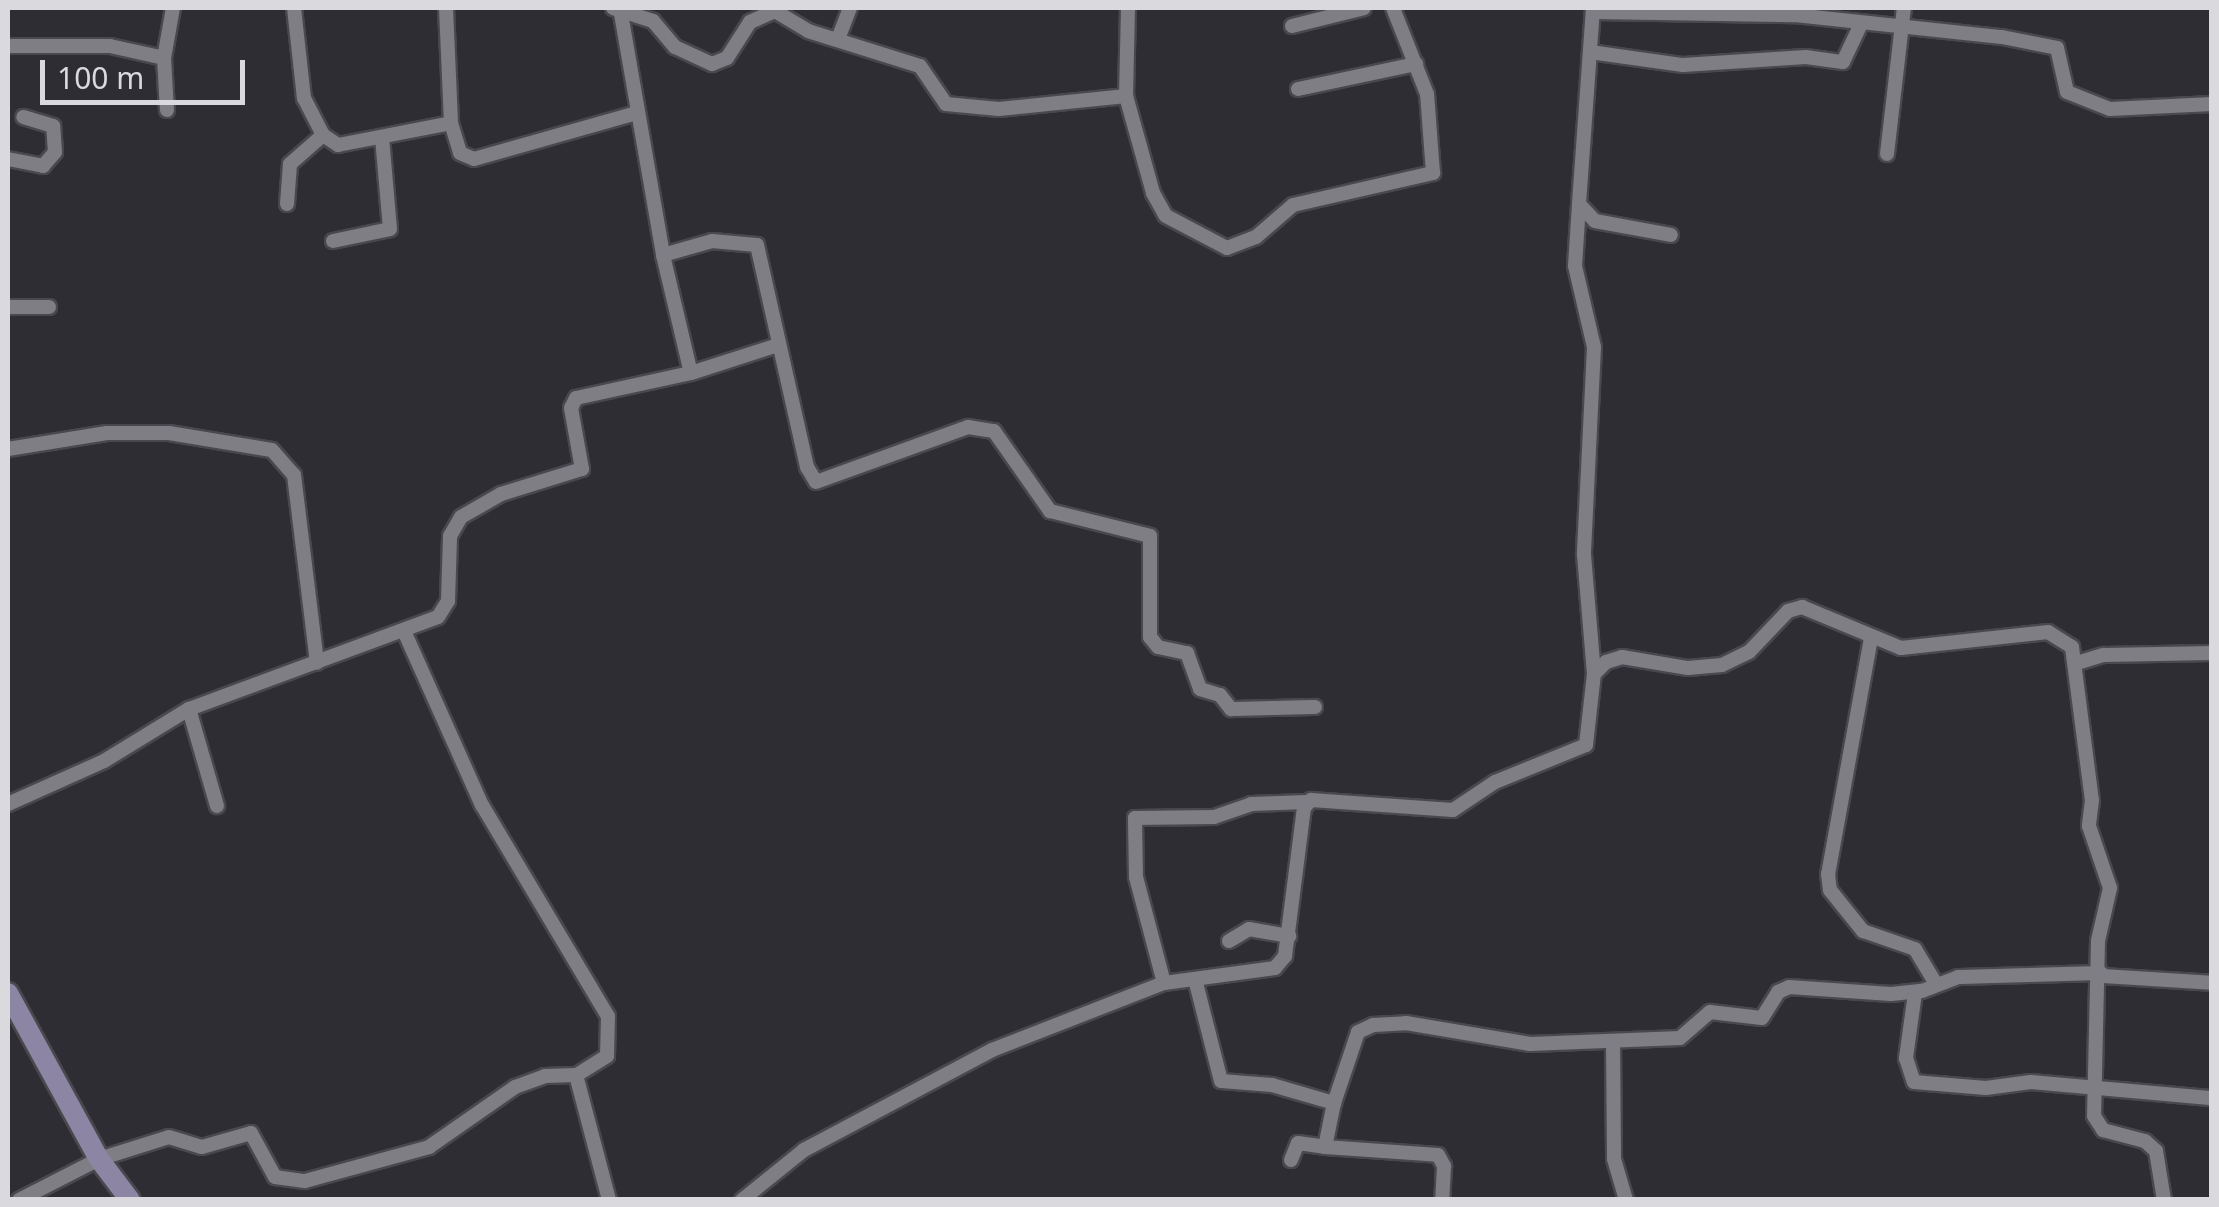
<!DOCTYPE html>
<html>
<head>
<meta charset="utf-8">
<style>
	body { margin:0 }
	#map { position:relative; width:2219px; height:1207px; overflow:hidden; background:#2e2d33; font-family:"Noto Sans",sans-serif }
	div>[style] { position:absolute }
	.roads { filter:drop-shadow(2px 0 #49484e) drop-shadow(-2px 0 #49484e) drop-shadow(0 2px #49484e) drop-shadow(0 -2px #49484e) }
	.street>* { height:14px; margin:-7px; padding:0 7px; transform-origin:7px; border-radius:7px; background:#7f7e85 }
	.secondary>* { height:20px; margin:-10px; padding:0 10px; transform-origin:10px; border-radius:10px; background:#8c85a4 }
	span { translate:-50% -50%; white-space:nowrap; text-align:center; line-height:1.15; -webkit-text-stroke:10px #2e2d33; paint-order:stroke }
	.frame { position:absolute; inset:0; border:10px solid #dadade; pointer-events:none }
	.scale { position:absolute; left:40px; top:60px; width:205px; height:45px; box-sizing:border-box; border:5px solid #dadade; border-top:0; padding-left:12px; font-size:30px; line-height:35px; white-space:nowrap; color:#dadade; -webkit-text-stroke:8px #2e2d33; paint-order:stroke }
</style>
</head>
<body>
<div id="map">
	<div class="roads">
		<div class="street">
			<i style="left:294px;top:8px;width:91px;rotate:83.7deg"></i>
			<i style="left:304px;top:98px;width:42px;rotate:62.8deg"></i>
			<i style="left:323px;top:135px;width:18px;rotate:34deg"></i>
			<i style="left:338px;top:145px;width:115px;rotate:-11deg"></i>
			<i style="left:451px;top:123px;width:31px;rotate:73deg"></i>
			<i style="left:460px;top:153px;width:15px;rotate:23deg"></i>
			<i style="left:474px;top:159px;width:169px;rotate:-15.8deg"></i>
			<i style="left:446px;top:8px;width:115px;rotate:87.5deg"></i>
			<i style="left:613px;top:8px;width:42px;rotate:18deg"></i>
			<i style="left:653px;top:21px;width:34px;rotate:50deg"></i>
			<i style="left:675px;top:47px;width:41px;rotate:24.7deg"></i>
			<i style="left:712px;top:64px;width:16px;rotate:-22deg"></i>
			<i style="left:727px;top:58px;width:43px;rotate:-57.4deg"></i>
			<i style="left:750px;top:22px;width:27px;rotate:-24deg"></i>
			<i style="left:775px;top:11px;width:39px;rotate:31deg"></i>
			<i style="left:808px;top:31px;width:117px;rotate:17.4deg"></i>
			<i style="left:920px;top:66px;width:46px;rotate:55.6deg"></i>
			<i style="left:946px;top:104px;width:53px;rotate:5.4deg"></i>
			<i style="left:999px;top:109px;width:128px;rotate:-5.8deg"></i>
			<i style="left:620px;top:8px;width:251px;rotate:80.1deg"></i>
			<i style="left:663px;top:255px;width:51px;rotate:-15.9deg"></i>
			<i style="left:712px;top:241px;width:45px;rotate:5.1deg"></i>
			<i style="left:757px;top:245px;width:228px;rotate:77.3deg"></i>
			<i style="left:807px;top:467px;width:17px;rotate:59deg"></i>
			<i style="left:816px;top:482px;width:162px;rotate:-19.9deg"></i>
			<i style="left:968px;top:427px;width:26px;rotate:9deg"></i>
			<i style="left:994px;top:431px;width:98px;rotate:55deg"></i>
			<i style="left:1050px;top:511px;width:103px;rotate:14deg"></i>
			<i style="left:1150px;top:536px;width:101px;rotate:90deg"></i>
			<i style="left:1150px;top:637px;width:13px;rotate:51deg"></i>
			<i style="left:1158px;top:647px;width:30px;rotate:12deg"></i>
			<i style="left:1187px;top:653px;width:38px;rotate:70deg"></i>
			<i style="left:1200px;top:689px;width:21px;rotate:17deg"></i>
			<i style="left:1220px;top:695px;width:18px;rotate:52deg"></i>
			<i style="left:1231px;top:709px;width:84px;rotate:-1.4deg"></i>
			<i style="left:1128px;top:8px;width:88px;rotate:91.3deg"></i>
			<i style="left:1126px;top:96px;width:101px;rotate:74.4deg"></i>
			<i style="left:1153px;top:193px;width:26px;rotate:61deg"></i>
			<i style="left:1166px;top:216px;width:69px;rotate:27.7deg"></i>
			<i style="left:1227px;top:248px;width:31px;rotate:-21deg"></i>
			<i style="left:1256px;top:237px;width:49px;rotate:-40.9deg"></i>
			<i style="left:1293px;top:205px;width:144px;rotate:-12.9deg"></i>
			<i style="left:1433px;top:173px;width:79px;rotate:-94.3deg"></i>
			<i style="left:1427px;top:94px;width:92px;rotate:-111.6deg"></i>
			<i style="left:1593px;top:8px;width:196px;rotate:94.1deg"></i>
			<i style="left:1579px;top:204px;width:23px;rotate:47deg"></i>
			<i style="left:1595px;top:221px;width:77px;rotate:10.4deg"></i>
			<i style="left:1594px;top:12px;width:201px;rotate:0.9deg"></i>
			<i style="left:1795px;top:15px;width:208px;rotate:6.1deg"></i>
			<i style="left:2002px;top:37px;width:56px;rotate:11.3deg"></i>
			<i style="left:2057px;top:48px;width:45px;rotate:77.2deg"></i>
			<i style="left:2067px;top:92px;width:46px;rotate:21.6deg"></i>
			<i style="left:2110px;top:109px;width:102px;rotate:-2.8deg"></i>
			<i style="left:1292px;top:26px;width:74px;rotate:-14deg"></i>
			<i style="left:838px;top:39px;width:33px;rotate:-69deg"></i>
			<i style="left:8px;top:46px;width:102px"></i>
			<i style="left:110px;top:46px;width:55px;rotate:12.5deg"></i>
			<i style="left:1590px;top:52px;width:94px;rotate:8deg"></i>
			<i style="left:1683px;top:65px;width:123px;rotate:-3.7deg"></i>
			<i style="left:1806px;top:57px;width:37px;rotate:8deg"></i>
			<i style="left:1843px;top:62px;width:42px;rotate:-64.7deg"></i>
			<i style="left:1298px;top:89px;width:121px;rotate:-12deg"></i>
			<i style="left:167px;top:110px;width:52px;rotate:-93.3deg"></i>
			<i style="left:164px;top:58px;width:51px;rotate:-79.8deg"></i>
			<i style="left:1887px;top:154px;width:147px;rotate:-83.4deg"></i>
			<i style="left:8px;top:159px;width:36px;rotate:11deg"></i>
			<i style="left:43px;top:166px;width:18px;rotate:-49deg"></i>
			<i style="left:55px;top:152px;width:26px;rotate:-94deg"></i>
			<i style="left:53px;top:126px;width:31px;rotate:-163deg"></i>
			<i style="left:287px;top:204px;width:40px;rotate:-85.7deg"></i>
			<i style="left:290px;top:164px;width:44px;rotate:-41.3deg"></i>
			<i style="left:1579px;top:204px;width:62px;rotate:93.7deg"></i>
			<i style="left:1575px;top:266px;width:83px;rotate:76.8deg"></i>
			<i style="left:1594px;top:347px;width:208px;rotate:92.8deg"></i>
			<i style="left:1584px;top:555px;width:119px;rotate:85.2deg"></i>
			<i style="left:333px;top:241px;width:58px;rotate:-11.9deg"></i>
			<i style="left:390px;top:229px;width:91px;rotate:-95deg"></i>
			<i style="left:663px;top:255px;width:121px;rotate:76.7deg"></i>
			<i style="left:8px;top:307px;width:41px"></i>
			<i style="left:8px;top:449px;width:100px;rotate:-9.2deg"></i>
			<i style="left:107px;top:433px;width:62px"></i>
			<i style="left:169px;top:433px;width:104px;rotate:9.4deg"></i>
			<i style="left:272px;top:450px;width:33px;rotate:49deg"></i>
			<i style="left:294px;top:475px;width:189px;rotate:83deg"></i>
			<i style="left:404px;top:631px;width:191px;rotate:65.9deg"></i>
			<i style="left:482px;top:805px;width:246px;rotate:59.2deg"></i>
			<i style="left:608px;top:1016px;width:40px;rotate:91.4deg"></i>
			<i style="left:607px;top:1056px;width:36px;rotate:148deg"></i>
			<i style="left:576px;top:1075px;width:129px;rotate:75.2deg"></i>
			<i style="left:1871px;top:638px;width:240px;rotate:100.3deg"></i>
			<i style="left:1828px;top:874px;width:16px;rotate:83deg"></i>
			<i style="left:1830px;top:890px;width:53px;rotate:51.2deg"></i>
			<i style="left:1863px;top:931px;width:55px;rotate:19.1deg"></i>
			<i style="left:1915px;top:949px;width:41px;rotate:59deg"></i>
			<i style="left:2077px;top:663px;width:28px;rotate:-17deg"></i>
			<i style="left:2104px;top:655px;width:108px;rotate:-1.1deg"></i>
			<i style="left:189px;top:709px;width:101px;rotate:73.9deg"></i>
			<i style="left:8px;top:804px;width:105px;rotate:-24.1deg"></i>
			<i style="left:104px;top:761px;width:100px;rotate:-31.5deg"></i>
			<i style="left:189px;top:709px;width:265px;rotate:-20.3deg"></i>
			<i style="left:438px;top:617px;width:19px;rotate:-58deg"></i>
			<i style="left:448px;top:601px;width:65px;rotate:-88.2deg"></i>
			<i style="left:450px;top:536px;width:22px;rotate:-60deg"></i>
			<i style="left:461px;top:517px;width:46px;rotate:-29.9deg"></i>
			<i style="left:501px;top:494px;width:85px;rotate:-17.2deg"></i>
			<i style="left:582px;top:469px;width:62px;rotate:-100.2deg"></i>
			<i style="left:571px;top:408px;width:11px;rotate:-63deg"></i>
			<i style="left:576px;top:398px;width:118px;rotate:-12.3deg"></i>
			<i style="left:691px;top:373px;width:91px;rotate:-17.8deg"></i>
			<i style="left:1229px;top:941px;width:23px;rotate:-31deg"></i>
			<i style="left:1249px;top:929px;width:41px;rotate:9.9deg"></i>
			<i style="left:2102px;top:976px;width:110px;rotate:3.6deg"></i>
			<i style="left:1195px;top:979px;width:105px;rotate:75.7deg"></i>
			<i style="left:1221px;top:1081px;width:51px;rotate:4.5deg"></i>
			<i style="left:1272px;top:1085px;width:65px;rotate:16.2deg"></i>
			<i style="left:1334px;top:1103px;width:75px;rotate:-71.3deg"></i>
			<i style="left:1358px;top:1032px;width:17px;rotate:-25deg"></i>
			<i style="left:1373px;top:1025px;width:33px;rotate:-3deg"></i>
			<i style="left:1406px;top:1023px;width:126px;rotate:9.6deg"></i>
			<i style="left:1530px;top:1044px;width:150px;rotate:-2.3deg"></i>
			<i style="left:1680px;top:1038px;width:40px;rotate:-41deg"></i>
			<i style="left:1710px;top:1012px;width:52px;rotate:6.6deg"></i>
			<i style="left:1762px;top:1018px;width:31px;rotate:-58deg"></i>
			<i style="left:1778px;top:992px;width:12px;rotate:-24deg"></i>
			<i style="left:1789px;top:987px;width:102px;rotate:3.9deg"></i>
			<i style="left:1891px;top:994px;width:31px;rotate:-6deg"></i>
			<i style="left:1922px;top:991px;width:39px;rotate:-21deg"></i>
			<i style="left:1958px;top:977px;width:143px;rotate:-1.6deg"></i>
			<i style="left:1164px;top:983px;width:110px;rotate:-104.8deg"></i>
			<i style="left:1136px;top:877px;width:59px;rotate:-91deg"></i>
			<i style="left:1135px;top:818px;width:79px;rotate:-0.7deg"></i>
			<i style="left:1214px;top:817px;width:39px;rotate:-19deg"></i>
			<i style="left:1251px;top:804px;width:56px;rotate:-2deg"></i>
			<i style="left:1915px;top:993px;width:66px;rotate:97.9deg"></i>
			<i style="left:1906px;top:1058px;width:25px;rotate:72deg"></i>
			<i style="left:1914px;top:1082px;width:72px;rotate:4.8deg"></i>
			<i style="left:1986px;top:1088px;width:45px;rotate:-7.6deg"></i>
			<i style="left:2031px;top:1082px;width:182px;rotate:5.1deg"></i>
			<i style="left:1613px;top:1042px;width:117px;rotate:89.5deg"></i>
			<i style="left:1614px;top:1159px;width:43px;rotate:73.7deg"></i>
			<i style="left:1334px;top:1103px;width:45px;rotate:101.6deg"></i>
			<i style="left:1325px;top:1147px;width:113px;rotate:4deg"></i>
			<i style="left:1438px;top:1155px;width:13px;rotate:61deg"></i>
			<i style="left:1444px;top:1166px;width:34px;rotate:93deg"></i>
			<i style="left:1291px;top:1160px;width:18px;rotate:-68deg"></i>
			<i style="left:1298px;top:1143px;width:27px;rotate:8deg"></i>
			<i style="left:19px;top:1200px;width:90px;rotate:-27.1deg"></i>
			<i style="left:99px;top:1159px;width:73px;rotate:-17.4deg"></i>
			<i style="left:169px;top:1137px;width:34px;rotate:17deg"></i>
			<i style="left:202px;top:1147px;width:51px;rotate:-15.9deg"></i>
			<i style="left:251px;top:1133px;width:50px;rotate:61.4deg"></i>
			<i style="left:275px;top:1177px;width:30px;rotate:8deg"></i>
			<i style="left:305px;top:1181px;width:129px;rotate:-15.3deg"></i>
			<i style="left:429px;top:1147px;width:105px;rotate:-34.9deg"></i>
			<i style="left:515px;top:1087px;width:32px;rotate:-20deg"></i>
			<i style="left:545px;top:1076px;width:31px;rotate:-2deg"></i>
			<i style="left:742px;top:1200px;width:80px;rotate:-38.9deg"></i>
			<i style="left:804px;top:1150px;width:213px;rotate:-28deg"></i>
			<i style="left:992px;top:1050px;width:185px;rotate:-21.3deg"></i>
			<i style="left:1164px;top:983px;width:112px;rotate:-7.7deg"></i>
			<i style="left:1275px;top:968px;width:16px;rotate:-50deg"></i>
			<i style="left:1285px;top:956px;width:149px;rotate:-82.7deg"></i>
			<i style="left:1304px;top:808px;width:11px;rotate:-49deg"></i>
			<i style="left:1311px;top:800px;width:142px;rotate:4deg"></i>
			<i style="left:1453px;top:810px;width:50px;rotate:-33.7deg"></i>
			<i style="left:1495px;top:782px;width:98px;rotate:-22.1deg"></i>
			<i style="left:1586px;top:745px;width:71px;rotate:-83.6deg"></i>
			<i style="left:1594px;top:674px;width:17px;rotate:-45deg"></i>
			<i style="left:1606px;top:662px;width:17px;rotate:-17deg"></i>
			<i style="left:1622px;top:657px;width:67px;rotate:9.5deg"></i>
			<i style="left:1688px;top:668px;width:34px;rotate:-5deg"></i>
			<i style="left:1722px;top:665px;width:30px;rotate:-26deg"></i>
			<i style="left:1749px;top:652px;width:57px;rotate:-46.4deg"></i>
			<i style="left:1788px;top:611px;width:15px;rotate:-16deg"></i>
			<i style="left:1802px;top:607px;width:107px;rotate:22.5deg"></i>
			<i style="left:1901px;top:648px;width:148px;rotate:-6.2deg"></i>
			<i style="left:2048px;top:632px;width:28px;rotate:32deg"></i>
			<i style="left:2072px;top:647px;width:154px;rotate:82.6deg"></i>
			<i style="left:2092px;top:800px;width:26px;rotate:97deg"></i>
			<i style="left:2089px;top:826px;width:65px;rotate:71.3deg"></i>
			<i style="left:2110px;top:888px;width:54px;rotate:102.8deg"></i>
			<i style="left:2098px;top:941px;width:175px;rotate:91.3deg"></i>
			<i style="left:2094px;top:1116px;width:17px;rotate:57deg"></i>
			<i style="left:2103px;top:1130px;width:43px;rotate:14.7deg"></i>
			<i style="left:2145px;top:1141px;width:15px;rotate:42deg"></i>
			<i style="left:2156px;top:1151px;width:50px;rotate:80.7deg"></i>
		</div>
		<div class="secondary">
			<i style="left:8px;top:993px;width:189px;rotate:61.3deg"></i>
			<i style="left:99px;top:1159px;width:51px;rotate:52.9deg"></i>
		</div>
	</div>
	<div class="frame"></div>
	<div class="scale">100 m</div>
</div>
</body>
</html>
